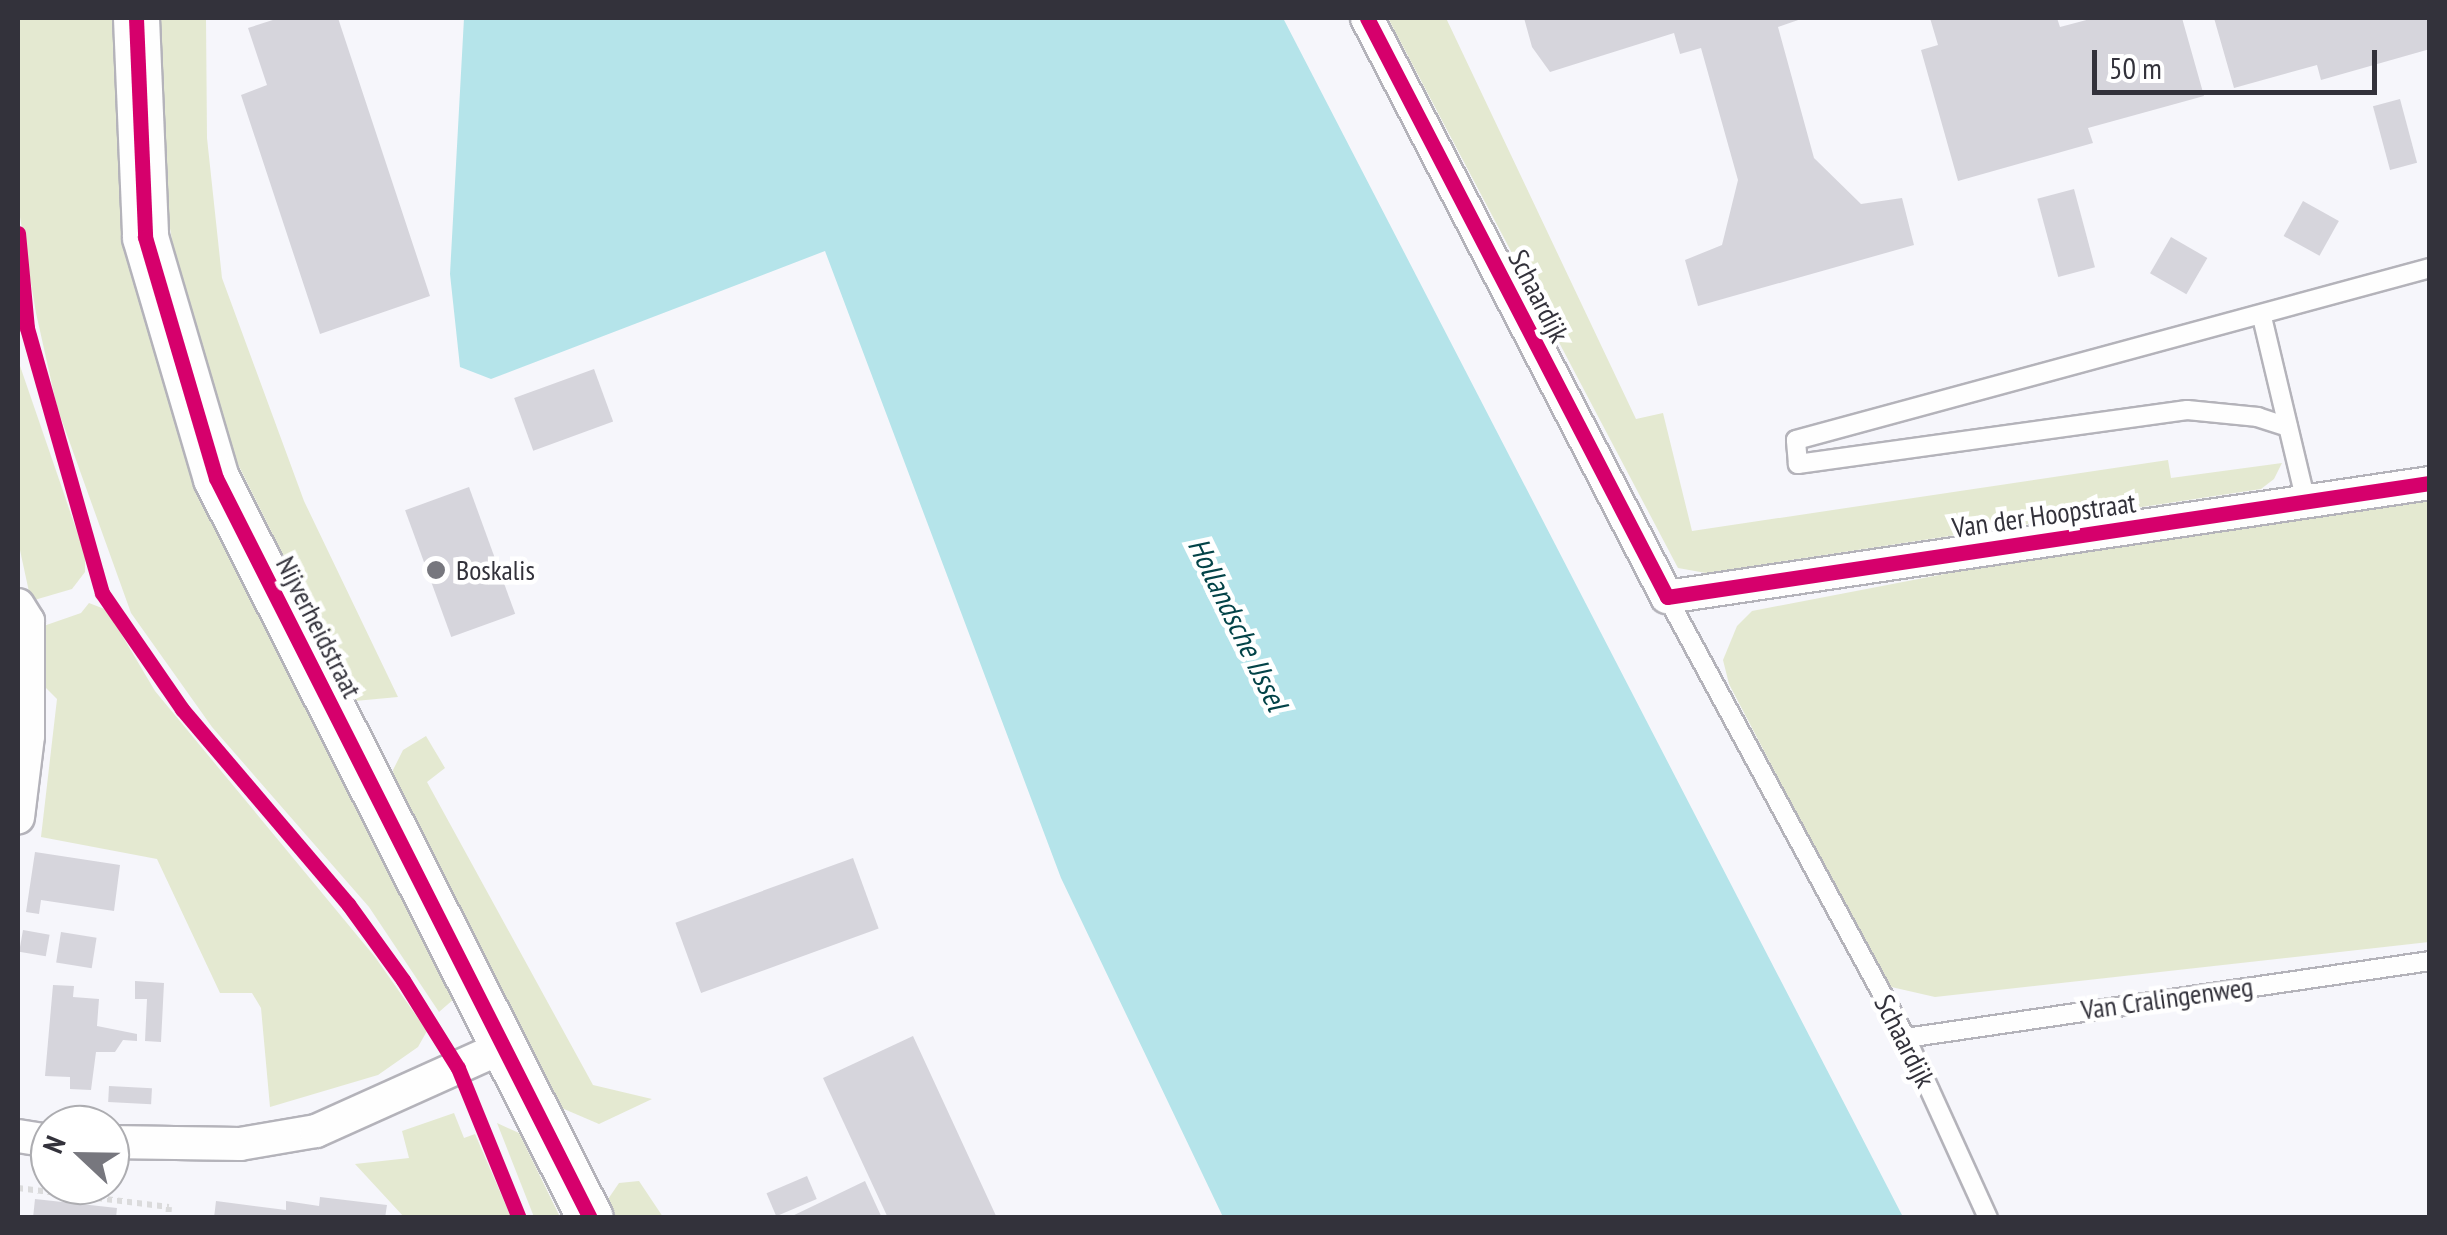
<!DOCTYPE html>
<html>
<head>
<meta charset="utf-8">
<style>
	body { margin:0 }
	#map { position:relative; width:2447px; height:1235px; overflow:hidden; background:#f6f6fb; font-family:"PT Sans Narrow",sans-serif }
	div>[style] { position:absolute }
	.green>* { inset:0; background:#e4e9d1 }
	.water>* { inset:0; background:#b5e4ea }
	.building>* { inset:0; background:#d6d5dc; transform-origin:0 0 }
	.path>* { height:6px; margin-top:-3px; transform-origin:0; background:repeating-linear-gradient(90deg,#dbdbdc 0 5px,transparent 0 10px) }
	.roads { filter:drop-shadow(2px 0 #b4b3ba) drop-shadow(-2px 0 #b4b3ba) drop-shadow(0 2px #b4b3ba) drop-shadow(0 -2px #b4b3ba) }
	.lane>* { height:18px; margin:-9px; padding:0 9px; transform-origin:9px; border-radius:9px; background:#fefefe }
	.street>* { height:32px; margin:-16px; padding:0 16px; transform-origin:16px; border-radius:16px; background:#fefefe }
	.secondary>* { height:45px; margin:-22.5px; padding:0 22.5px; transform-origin:22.5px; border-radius:22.5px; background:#fefefe }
	.cycleway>* { height:15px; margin:-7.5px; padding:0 7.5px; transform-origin:7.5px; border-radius:7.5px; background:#d6006c }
	.dots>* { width:28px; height:28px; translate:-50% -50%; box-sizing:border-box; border:5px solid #fff; border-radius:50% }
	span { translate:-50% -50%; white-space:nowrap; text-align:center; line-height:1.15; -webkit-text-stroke:9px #fff; paint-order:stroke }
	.street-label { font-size:28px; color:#33323b }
	.poi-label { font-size:28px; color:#33323b }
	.left { translate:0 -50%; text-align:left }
	.water-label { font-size:30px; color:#034348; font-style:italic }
	.frame { position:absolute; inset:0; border:20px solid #33323b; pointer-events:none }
	.north { position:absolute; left:30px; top:1105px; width:100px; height:100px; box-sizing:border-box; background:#fff; border:2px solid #adadb1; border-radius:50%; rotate:292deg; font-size:28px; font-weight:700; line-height:40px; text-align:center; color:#33323b }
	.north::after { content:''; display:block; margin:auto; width:35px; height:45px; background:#77777e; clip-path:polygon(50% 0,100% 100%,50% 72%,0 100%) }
	.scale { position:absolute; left:2092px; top:50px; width:285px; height:45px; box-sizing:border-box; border:5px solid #33323b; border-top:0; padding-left:12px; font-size:30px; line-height:35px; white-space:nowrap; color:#33323b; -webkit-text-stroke:8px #fff; paint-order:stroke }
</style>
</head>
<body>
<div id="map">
	<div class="green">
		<i style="clip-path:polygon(20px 18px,113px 18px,143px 295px,455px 998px,439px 1012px,369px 907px,212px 727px,131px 613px,57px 407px,36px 313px,18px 205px)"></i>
		<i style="clip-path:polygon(151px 18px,206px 18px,207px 138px,222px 278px,304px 501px,398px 697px,355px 701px,228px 444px,179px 281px,158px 158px)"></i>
		<i style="clip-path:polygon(1388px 18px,1446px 18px,1636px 419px,1663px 413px,1692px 531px,2168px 460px,2171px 478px,2282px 463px,2274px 479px,2261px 489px,1706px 573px,1678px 568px)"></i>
		<i style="clip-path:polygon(18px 360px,85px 555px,85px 572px,72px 589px,31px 601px,18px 541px)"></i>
		<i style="clip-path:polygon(2429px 499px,2429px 942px,1935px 997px,1887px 986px,1729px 684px,1723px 660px,1737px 626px,1752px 611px,2012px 561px)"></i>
		<i style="clip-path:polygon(89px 603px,107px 610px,155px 691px,375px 957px,427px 1031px,418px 1047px,378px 1075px,270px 1107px,261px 1008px,252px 993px,220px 993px,157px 859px,41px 837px,57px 699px,36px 678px,32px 630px,81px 613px)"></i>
		<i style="clip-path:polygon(426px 736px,445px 768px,427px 782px,593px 1085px,652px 1099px,599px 1124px,557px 1106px,396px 799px,393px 770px,403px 750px)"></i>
		<i style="clip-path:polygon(454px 1113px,464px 1138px,475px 1134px,511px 1217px,404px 1217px,355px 1164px,409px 1158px,402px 1131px)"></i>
		<i style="clip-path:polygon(497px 1123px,519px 1133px,560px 1217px,534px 1217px)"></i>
		<i style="clip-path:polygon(639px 1181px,663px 1217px,610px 1217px,604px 1205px,619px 1183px)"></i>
	</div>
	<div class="water">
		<i style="clip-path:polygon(464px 18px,1283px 18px,1903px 1217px,1223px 1217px,1061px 878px,825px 251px,491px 379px,460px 367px,450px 274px)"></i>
	</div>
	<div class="building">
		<i style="clip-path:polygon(279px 18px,338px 18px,430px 296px,320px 334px,241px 95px,267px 85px,248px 28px)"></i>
		<i style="clip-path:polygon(1524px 18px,1804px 18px,1778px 27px,1814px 158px,1861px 204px,1902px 198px,1914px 245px,1698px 306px,1685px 260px,1722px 245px,1738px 180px,1701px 48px,1680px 54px,1674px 33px,1550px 72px,1532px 47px)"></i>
		<i style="clip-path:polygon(1930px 18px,2057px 18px,2060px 27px,2094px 18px,2182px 18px,2204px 96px,2088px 128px,2093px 143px,1958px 181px,1921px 50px,1938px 45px)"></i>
		<i style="clip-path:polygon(2214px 18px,2430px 18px,2430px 49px,2321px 80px,2317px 65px,2234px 88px)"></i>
		<i style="left:2400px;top:99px;width:66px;height:28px;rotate:75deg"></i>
		<i style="left:2074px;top:189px;width:81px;height:38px;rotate:75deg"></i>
		<i style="left:2303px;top:201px;width:41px;height:40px;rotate:29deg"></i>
		<i style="left:2171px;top:237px;width:42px;height:42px;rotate:30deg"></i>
		<i style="left:594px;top:369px;width:56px;height:85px;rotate:70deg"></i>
		<i style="left:469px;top:487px;width:135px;height:68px;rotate:70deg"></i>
		<i style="clip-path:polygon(35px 852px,120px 865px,114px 911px,41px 900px,39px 914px,26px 912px)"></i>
		<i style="left:853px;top:858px;width:75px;height:189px;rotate:70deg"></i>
		<i style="left:23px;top:930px;width:27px;height:22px;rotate:10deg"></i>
		<i style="left:61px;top:932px;width:36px;height:31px;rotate:9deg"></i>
		<i style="clip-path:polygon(135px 981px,164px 983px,161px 1042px,145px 1041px,147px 999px,135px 999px)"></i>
		<i style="clip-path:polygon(53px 985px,74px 986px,73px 997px,99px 999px,97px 1026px,137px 1034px,137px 1041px,123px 1040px,115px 1052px,96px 1052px,91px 1090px,70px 1089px,70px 1077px,45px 1076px)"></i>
		<i style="clip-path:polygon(913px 1036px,997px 1218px,888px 1218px,823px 1078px)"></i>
		<i style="left:109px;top:1086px;width:43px;height:16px;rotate:3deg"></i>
		<i style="left:807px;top:1176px;width:25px;height:44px;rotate:67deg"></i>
		<i style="clip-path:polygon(865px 1181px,882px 1218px,788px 1218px)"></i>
		<i style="clip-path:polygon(320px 1197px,387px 1205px,385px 1218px,214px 1218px,216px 1201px,286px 1210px,286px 1201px,319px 1206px)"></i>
		<i style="clip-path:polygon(35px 1199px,117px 1208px,116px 1218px,33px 1218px)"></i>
	</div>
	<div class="path">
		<i style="left:18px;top:1188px;width:152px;rotate:7.2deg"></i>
		<i style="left:169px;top:1207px;width:11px;rotate:95deg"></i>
	</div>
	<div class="roads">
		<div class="lane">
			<i style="left:2262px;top:317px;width:190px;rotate:76.6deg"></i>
			<i style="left:2288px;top:427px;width:32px;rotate:-162deg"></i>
			<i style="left:2258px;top:417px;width:71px;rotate:-174.4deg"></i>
			<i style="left:2187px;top:410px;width:393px;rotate:172.1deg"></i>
			<i style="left:1798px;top:464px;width:24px;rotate:-95deg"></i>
			<i style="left:1796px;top:440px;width:657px;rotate:-15.18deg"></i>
			<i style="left:1667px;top:597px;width:502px;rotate:61.54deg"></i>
			<i style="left:1906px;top:1038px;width:198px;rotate:65.5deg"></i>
			<i style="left:1906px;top:1038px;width:530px;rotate:-8.36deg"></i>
		</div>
		<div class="street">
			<i style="left:1367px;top:18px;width:652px;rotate:62.61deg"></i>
			<i style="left:1667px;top:597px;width:771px;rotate:-8.5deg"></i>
			<i style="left:18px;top:605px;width:19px;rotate:58deg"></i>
			<i style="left:28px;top:621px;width:115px;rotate:90deg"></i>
			<i style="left:28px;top:736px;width:82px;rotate:97deg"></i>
			<i style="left:18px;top:1136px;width:32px;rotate:9deg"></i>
			<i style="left:110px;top:1142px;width:130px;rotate:0.9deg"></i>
			<i style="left:240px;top:1144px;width:77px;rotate:-9.7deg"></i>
			<i style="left:316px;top:1131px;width:205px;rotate:-24.2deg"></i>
		</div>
		<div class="secondary">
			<i style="left:136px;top:18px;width:219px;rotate:87.6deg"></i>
			<i style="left:145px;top:237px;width:251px;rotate:73.6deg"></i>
			<i style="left:216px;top:478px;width:829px;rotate:63.19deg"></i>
		</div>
	</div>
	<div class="cycleway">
		<i style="left:136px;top:18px;width:219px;rotate:87.6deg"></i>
		<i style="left:145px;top:237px;width:251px;rotate:73.6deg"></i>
		<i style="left:216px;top:478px;width:829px;rotate:63.19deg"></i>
		<i style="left:1367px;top:18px;width:652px;rotate:62.61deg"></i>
		<i style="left:1667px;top:597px;width:771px;rotate:-8.5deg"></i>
		<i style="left:18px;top:233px;width:95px;rotate:84.6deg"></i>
		<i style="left:27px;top:328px;width:275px;rotate:74.2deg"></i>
		<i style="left:102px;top:593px;width:141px;rotate:55.4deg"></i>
		<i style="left:182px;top:709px;width:256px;rotate:49.6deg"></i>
		<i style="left:348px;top:904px;width:94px;rotate:54.1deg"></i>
		<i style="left:403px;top:980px;width:104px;rotate:58deg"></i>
		<i style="left:458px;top:1068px;width:162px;rotate:67.9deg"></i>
	</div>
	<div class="dots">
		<i style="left:436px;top:570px;background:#77777e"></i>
	</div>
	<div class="street-label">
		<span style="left:1539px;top:296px;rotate:63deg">Schaardijk</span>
		<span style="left:2044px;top:515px;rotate:-8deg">Van der Hoopstraat</span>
		<span style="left:319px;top:627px;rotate:63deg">Nijverheidstraat</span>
		<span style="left:2167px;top:998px;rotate:-8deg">Van Cralingenweg</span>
		<span style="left:1905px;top:1041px;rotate:63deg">Schaardijk</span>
	</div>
	<div class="poi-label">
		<span class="left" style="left:456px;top:570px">Boskalis</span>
	</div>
	<div class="water-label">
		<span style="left:1238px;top:624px;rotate:64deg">Hollandsche IJssel</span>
	</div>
	<div class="frame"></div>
	<div class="north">N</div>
	<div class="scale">50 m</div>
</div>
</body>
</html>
